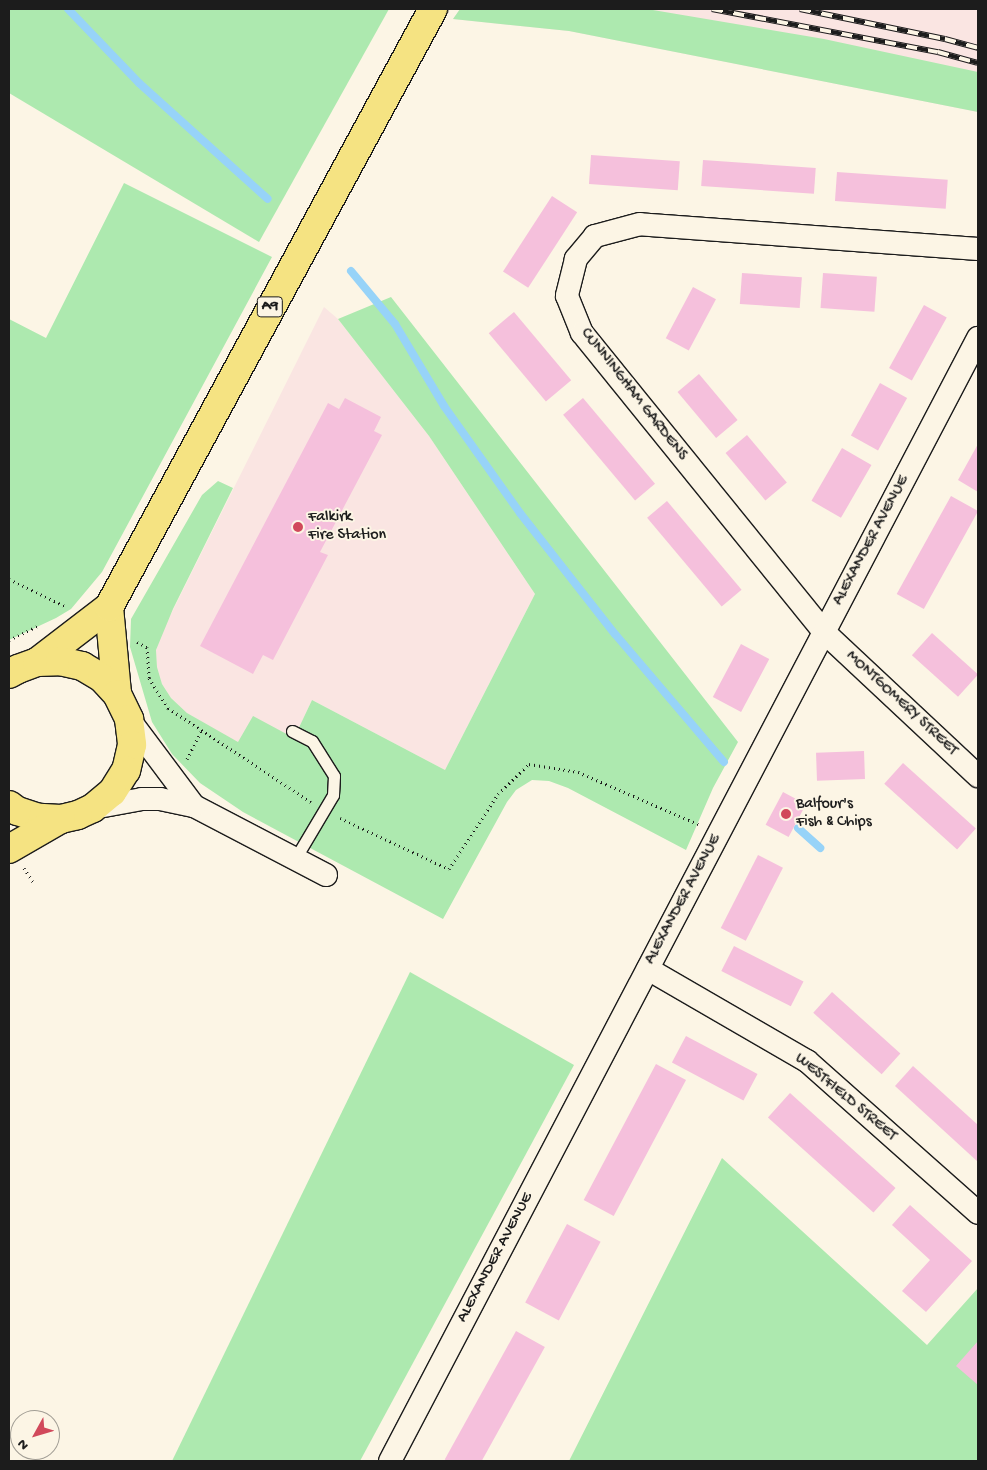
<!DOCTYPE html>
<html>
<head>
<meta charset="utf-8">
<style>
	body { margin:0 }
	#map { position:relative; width:987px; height:1470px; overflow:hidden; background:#fcf5e5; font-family:"Gochi Hand",sans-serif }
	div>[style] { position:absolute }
	.built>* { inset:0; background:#fae5e2 }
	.green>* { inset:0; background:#ade9af }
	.stream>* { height:8px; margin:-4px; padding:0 4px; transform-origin:4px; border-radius:4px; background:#97d3f8 }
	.building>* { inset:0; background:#f5c0dc; transform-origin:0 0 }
	.path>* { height:3px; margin-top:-1.5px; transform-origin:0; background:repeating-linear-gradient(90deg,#1c1c1c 0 1px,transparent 0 5px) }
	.roads { filter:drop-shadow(1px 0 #1c1c1c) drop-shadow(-1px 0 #1c1c1c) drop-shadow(0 1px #1c1c1c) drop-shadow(0 -1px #1c1c1c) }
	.service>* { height:11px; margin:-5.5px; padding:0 5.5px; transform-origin:5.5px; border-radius:5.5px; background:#fcf5e5 }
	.minor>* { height:22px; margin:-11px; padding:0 11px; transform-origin:11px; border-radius:11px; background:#fcf5e5 }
	.primary>* { height:28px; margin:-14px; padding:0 14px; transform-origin:14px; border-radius:14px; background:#f5e382 }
	.rail>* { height:5.5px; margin-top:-2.75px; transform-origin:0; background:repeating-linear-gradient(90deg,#fcf5e5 0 11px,#1c1c1c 0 22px); box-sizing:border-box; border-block:1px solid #1c1c1c }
	.dots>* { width:14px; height:14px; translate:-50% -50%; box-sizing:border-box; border:2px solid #fcf5e5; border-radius:50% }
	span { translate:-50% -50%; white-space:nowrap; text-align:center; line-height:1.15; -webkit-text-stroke:4px #fcf5e5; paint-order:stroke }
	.shield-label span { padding:1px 4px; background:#fcf5e5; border:1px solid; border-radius:4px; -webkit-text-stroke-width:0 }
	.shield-label { font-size:15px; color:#1c1c1c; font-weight:700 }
	.street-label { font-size:16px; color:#1c1c1c }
	.poi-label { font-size:16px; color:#1c1c1c }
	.left { translate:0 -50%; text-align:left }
	.frame { position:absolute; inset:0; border:10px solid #1c1c1c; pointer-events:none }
	.north { position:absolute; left:10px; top:1410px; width:50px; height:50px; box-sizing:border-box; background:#fcf5e5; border:1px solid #a29e95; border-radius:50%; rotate:231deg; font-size:14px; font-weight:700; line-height:20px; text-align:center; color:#1c1c1c }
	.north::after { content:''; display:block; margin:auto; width:18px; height:22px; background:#d1495b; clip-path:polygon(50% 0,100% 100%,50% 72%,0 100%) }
</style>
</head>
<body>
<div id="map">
	<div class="built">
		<i style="clip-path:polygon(460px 9px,978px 9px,978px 112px,569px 31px,453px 19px)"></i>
		<i style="clip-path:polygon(324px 307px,338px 319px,429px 436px,535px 594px,445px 770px,312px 700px,294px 738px,238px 743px,187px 713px,171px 698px,162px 684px,157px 667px,156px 650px,160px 636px)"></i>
	</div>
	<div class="green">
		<i style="clip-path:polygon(9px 9px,389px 9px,259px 242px,9px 93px)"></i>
		<i style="clip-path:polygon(460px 9px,647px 9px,824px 39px,978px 72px,978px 112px,569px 31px,453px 19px)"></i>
		<i style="clip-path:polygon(124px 183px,272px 257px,102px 572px,71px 609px,56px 618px,9px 640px,9px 319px,46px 338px)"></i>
		<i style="clip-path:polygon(391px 297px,738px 742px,713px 788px,686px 850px,568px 788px,549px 781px,532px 780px,516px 790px,507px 802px,443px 919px,243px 812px,200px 783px,172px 754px,152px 722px,130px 647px,131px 619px,202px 495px,218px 481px,233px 488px,173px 609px,156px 650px,157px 667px,162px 684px,171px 698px,187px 713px,238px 742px,253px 716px,294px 738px,312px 700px,445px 770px,535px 594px,429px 436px,338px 319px)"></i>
		<i style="clip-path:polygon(410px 972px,574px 1065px,360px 1461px,172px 1461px)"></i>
		<i style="clip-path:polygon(722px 1158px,927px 1345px,978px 1288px,978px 1461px,569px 1461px)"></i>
	</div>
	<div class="stream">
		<i style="left:68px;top:9px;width:103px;rotate:46.2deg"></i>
		<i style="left:139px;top:83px;width:173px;rotate:42deg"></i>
		<i style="left:351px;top:271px;width:69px;rotate:50.3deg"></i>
		<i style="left:395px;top:324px;width:96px;rotate:59.1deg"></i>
		<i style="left:444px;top:406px;width:131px;rotate:54.6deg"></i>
		<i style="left:520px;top:513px;width:154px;rotate:51.9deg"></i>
		<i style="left:615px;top:634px;width:168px;rotate:49.6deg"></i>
		<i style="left:798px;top:828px;width:30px;rotate:42deg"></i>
	</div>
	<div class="building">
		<i style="left:591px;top:155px;width:89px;height:29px;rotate:4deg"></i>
		<i style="left:703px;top:160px;width:113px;height:26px;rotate:4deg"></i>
		<i style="left:837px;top:172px;width:111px;height:29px;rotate:4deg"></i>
		<i style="left:552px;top:196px;width:30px;height:90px;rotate:33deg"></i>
		<i style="left:742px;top:273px;width:60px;height:31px;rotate:4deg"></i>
		<i style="left:823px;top:273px;width:54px;height:35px;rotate:4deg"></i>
		<i style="left:693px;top:287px;width:26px;height:58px;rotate:28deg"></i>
		<i style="left:924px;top:305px;width:26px;height:72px;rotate:29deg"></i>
		<i style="left:514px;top:312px;width:89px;height:33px;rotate:50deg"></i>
		<i style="left:699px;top:374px;width:60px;height:28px;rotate:50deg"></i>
		<i style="left:880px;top:383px;width:31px;height:60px;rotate:29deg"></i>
		<i style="clip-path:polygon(345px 398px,381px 417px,374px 431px,382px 435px,320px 552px,328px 555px,273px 660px,263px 655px,253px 674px,200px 646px,328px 403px,339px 409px)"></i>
		<i style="left:583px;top:398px;width:112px;height:26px;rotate:50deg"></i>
		<i style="left:747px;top:435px;width:62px;height:28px;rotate:50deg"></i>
		<i style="clip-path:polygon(978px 444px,978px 492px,958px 480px)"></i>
		<i style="left:842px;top:448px;width:34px;height:61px;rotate:30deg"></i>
		<i style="left:951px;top:496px;width:31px;height:112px;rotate:29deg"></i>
		<i style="left:667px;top:501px;width:116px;height:26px;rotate:50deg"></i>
		<i style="left:932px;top:633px;width:62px;height:30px;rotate:42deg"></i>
		<i style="left:741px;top:644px;width:32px;height:60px;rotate:28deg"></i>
		<i style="left:864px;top:751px;width:28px;height:48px;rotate:88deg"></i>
		<i style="left:903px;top:763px;width:98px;height:28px;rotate:42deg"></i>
		<i style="left:783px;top:792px;width:26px;height:37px;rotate:28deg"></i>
		<i style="left:758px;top:855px;width:28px;height:82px;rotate:27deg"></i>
		<i style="left:734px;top:946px;width:78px;height:28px;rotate:27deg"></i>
		<i style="left:832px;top:992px;width:92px;height:28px;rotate:42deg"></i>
		<i style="left:686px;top:1036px;width:81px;height:30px;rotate:28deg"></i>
		<i style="left:656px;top:1064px;width:34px;height:154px;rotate:28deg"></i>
		<i style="clip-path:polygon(913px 1066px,978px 1125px,978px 1162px,895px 1086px)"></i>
		<i style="left:790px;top:1093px;width:142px;height:33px;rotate:42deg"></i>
		<i style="clip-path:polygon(910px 1205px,972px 1261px,926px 1312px,902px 1291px,930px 1260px,892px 1225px)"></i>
		<i style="left:567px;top:1224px;width:38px;height:89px;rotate:28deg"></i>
		<i style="left:516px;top:1331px;width:33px;height:147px;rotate:29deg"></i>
		<i style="clip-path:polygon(978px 1341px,978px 1385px,956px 1366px)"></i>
	</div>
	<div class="path">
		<i style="left:9px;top:579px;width:64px;rotate:25.8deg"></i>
		<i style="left:9px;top:640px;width:32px;rotate:-26deg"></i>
		<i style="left:137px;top:642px;width:11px;rotate:27deg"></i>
		<i style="left:147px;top:647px;width:31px;rotate:86deg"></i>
		<i style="left:149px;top:678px;width:36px;rotate:58deg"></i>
		<i style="left:168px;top:708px;width:171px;rotate:33.3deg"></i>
		<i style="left:187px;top:759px;width:31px;rotate:-63deg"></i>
		<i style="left:340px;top:818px;width:120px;rotate:25.1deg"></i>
		<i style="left:449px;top:869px;width:90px;rotate:-56.8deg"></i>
		<i style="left:498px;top:794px;width:43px;rotate:-44.1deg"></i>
		<i style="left:529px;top:764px;width:50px;rotate:9.3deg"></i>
		<i style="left:578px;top:772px;width:131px;rotate:23.4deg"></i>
		<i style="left:24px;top:868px;width:17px;rotate:57deg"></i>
	</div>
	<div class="roads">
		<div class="service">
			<i style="left:292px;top:731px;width:22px;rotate:27deg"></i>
			<i style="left:312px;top:741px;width:41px;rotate:57.8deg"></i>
			<i style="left:334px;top:776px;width:19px;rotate:93deg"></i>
			<i style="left:333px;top:795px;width:74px;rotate:120.7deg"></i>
		</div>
		<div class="minor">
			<i style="left:978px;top:249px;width:339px;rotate:-175.8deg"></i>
			<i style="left:640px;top:224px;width:47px;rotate:165.1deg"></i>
			<i style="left:595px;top:236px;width:30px;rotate:130deg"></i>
			<i style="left:576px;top:259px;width:38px;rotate:104deg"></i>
			<i style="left:567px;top:296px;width:40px;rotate:68deg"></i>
			<i style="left:582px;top:333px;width:385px;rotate:51deg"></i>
			<i style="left:824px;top:632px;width:211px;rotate:43.1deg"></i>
			<i style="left:194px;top:806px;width:149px;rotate:27.6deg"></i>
			<i style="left:93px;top:808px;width:50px;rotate:-10.4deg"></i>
			<i style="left:142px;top:799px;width:18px"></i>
			<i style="left:160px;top:799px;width:35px;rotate:12deg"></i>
			<i style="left:194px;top:806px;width:109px;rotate:-126.8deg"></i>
			<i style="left:648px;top:969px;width:184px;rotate:30.1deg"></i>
			<i style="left:807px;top:1061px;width:229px;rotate:41.6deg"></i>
			<i style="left:390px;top:1461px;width:1268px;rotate:-62.36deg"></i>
		</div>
		<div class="primary">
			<i style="left:109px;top:607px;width:87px;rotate:84.7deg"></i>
			<i style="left:37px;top:662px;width:91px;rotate:-37.4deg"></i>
			<i style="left:109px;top:607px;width:680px;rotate:-61.55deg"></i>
			<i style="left:9px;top:674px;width:10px;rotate:-29deg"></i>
			<i style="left:18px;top:669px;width:20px;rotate:-20deg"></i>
			<i style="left:37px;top:662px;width:23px;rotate:-2deg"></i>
			<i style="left:60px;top:661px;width:23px;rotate:13deg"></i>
			<i style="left:82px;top:666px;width:23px;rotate:31deg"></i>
			<i style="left:102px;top:678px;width:22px;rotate:47deg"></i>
			<i style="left:117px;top:694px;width:28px;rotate:64deg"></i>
			<i style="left:129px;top:719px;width:26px;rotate:83deg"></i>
			<i style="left:132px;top:745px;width:26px;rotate:103deg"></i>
			<i style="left:126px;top:770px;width:26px;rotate:122deg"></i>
			<i style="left:112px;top:792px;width:25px;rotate:140deg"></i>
			<i style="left:93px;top:808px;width:17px;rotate:155deg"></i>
			<i style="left:78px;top:815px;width:17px;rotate:167deg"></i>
			<i style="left:61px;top:819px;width:22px;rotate:-177deg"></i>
			<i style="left:39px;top:818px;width:23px;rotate:-162deg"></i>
			<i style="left:17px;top:811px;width:10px;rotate:-143deg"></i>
			<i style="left:9px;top:849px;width:60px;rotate:-30deg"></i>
		</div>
	</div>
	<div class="rail">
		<i style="left:712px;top:9px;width:230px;rotate:10.8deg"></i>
		<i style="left:938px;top:52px;width:41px;rotate:15.4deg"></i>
		<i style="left:800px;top:9px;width:148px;rotate:11.7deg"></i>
		<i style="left:945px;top:39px;width:34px;rotate:15deg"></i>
	</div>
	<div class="dots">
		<i style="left:298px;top:527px;background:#d1495b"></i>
		<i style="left:786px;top:814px;background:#d1495b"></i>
	</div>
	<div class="shield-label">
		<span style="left:270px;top:307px">A9</span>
	</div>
	<div class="street-label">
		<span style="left:633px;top:395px;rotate:52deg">CUNNINGHAM GARDENS</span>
		<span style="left:872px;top:541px;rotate:-62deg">ALEXANDER AVENUE</span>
		<span style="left:901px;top:704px;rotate:43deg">MONTGOMERY STREET</span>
		<span style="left:684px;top:900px;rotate:-62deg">ALEXANDER AVENUE</span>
		<span style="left:845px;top:1098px;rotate:40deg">WESTFIELD STREET</span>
		<span style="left:496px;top:1258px;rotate:-62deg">ALEXANDER AVENUE</span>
	</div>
	<div class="poi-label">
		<span class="left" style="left:308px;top:527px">Falkirk<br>Fire Station</span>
		<span class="left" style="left:796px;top:814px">Balfour's<br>Fish &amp; Chips</span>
	</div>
	<div class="frame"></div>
	<div class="north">N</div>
</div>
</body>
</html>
